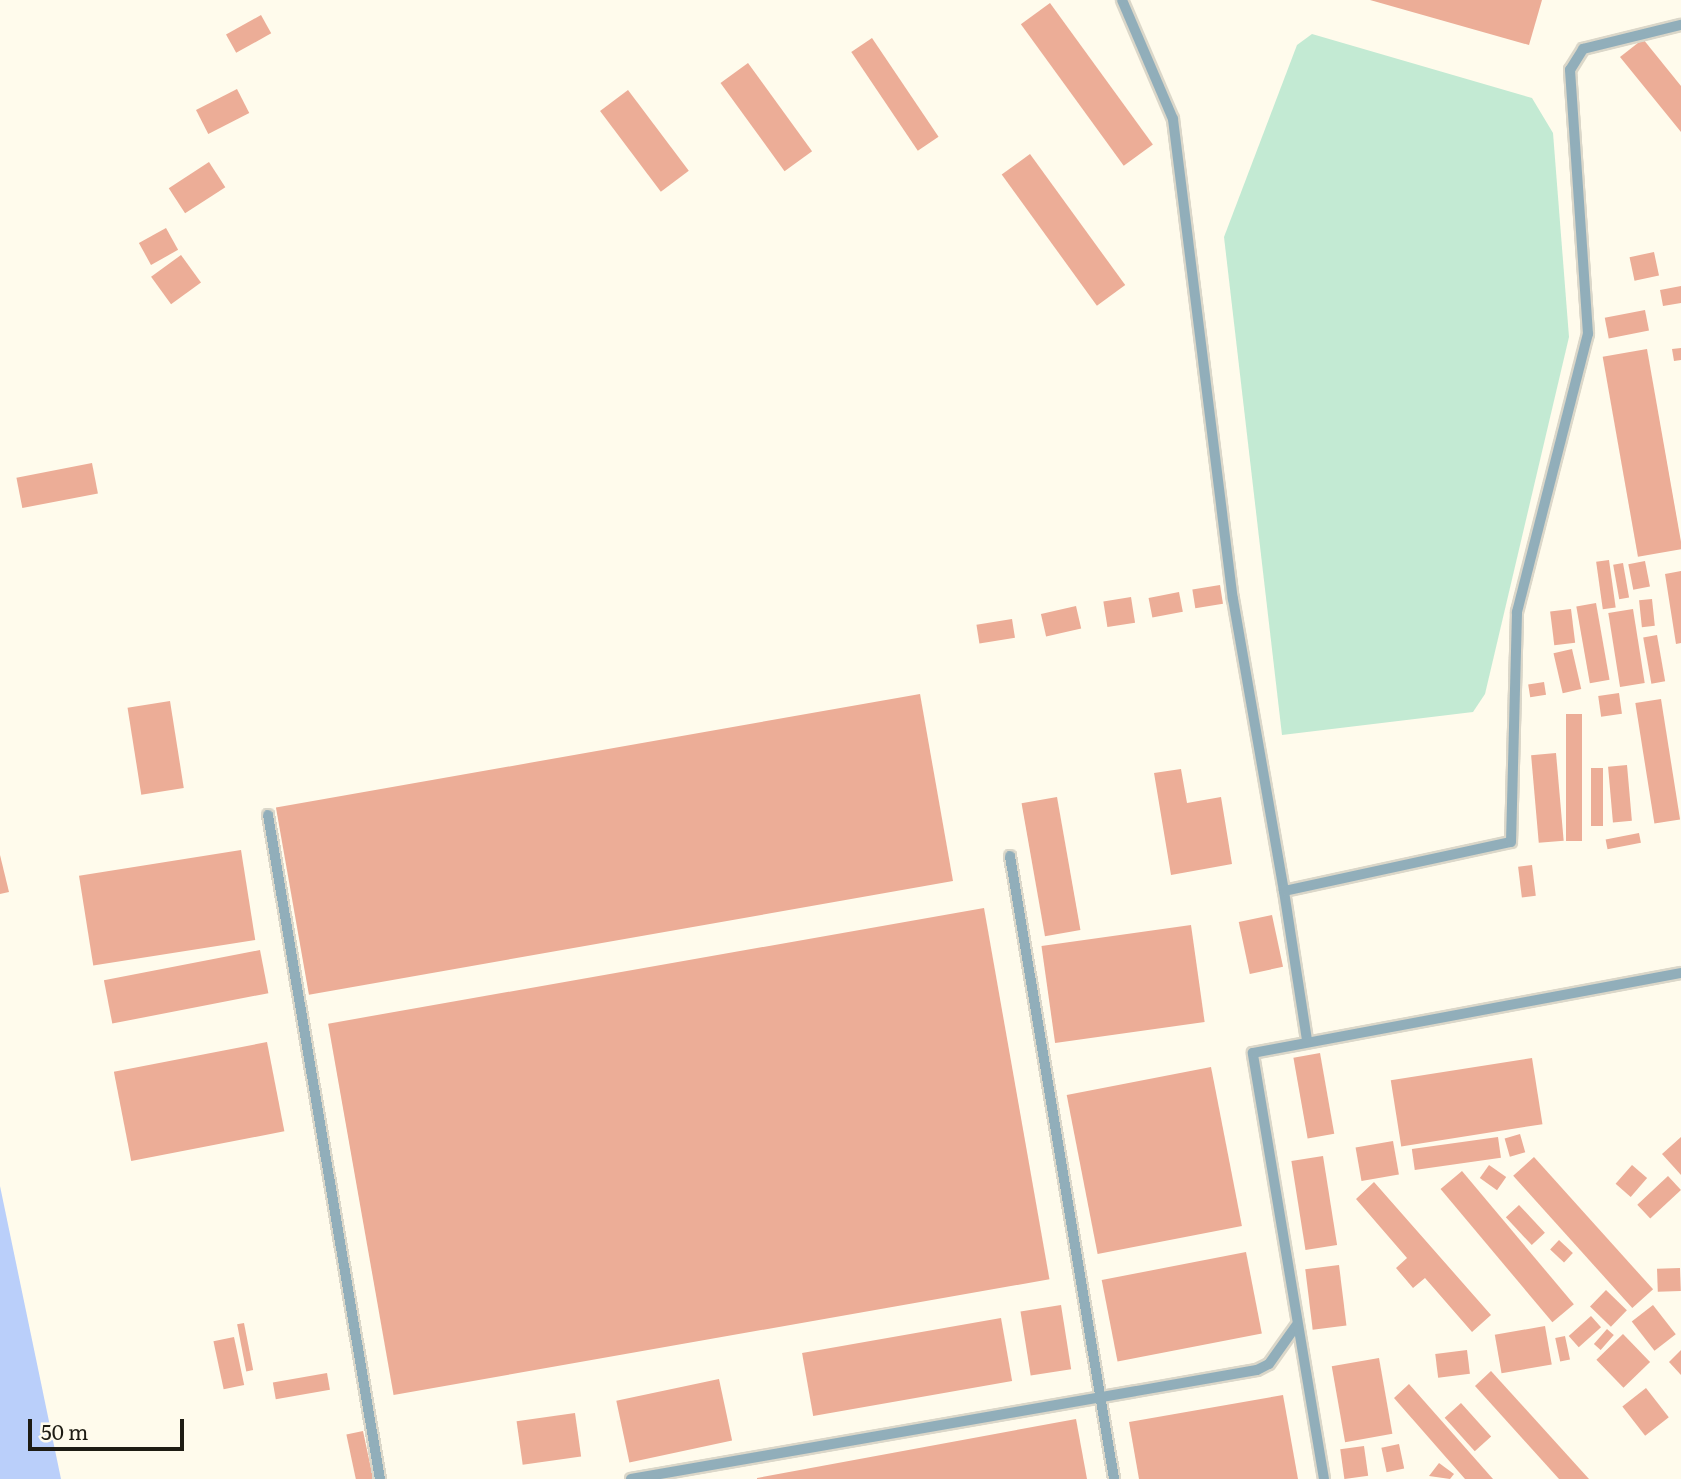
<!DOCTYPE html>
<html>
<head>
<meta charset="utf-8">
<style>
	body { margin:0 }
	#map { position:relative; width:1681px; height:1479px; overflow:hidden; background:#fffbec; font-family:Literata,serif }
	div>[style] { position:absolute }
	.green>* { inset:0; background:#c3ead3 }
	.water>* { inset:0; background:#bacffa }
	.building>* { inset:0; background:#ecad97; transform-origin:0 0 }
	.roads { filter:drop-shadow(2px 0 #dbd7c9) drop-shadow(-2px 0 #dbd7c9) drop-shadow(0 2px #dbd7c9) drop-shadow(0 -2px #dbd7c9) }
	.service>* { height:10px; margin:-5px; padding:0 5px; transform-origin:5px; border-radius:5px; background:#91aeba }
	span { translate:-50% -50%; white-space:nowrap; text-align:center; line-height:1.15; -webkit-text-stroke:7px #fffbec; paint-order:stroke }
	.scale { position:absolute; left:28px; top:1419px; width:156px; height:32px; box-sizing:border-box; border:4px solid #1e1c13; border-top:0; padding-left:9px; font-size:21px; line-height:24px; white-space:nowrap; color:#1e1c13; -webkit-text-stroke:5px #fffbec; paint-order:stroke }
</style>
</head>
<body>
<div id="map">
	<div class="green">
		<i style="clip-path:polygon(1312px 34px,1532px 98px,1553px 133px,1569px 337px,1485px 694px,1473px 712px,1282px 735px,1224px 237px,1297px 45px)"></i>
	</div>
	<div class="water">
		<i style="clip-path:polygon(0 1186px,61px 1479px,0 1479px)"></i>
	</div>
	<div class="building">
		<i style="clip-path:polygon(1370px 0,1542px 0,1529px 45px)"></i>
		<i style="left:1050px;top:3px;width:175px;height:36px;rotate:54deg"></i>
		<i style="left:261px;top:15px;width:21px;height:40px;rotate:61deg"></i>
		<i style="left:872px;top:38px;width:119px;height:25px;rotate:56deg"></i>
		<i style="clip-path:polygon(1643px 39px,1681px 86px,1681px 132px,1620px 57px)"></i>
		<i style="left:748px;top:63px;width:109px;height:34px;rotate:54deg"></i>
		<i style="left:237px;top:89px;width:27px;height:46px;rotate:63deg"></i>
		<i style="left:628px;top:90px;width:101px;height:35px;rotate:53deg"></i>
		<i style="left:1030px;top:154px;width:162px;height:35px;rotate:54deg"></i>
		<i style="left:209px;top:162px;width:30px;height:48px;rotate:57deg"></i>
		<i style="left:166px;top:228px;width:25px;height:31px;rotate:61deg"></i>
		<i style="left:1654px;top:252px;width:24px;height:25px;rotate:78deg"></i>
		<i style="left:181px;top:255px;width:34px;height:37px;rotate:54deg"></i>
		<i style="clip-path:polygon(1681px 286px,1681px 303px,1663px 306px,1660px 290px)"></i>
		<i style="left:1645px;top:310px;width:21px;height:41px;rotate:79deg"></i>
		<i style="clip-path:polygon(1681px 348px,1681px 360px,1674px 361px,1672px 349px)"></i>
		<i style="left:1647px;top:349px;width:203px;height:45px;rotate:80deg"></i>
		<i style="left:92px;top:463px;width:31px;height:77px;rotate:79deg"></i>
		<i style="left:1609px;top:560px;width:48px;height:13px;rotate:82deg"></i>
		<i style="left:1645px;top:561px;width:26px;height:17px;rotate:79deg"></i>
		<i style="left:1623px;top:563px;width:35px;height:10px;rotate:80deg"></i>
		<i style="clip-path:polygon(1681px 571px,1681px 643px,1676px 644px,1665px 574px)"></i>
		<i style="left:1220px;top:585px;width:19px;height:28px;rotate:81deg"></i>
		<i style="left:1179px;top:592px;width:20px;height:31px;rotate:79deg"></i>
		<i style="left:1131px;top:597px;width:26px;height:28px;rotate:81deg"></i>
		<i style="left:1652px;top:599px;width:27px;height:13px;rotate:84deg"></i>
		<i style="left:1596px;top:603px;width:78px;height:20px;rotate:80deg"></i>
		<i style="left:1076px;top:606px;width:23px;height:36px;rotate:77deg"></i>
		<i style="left:1571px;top:609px;width:34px;height:21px;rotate:83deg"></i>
		<i style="left:1633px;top:609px;width:75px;height:25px;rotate:81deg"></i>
		<i style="left:1012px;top:619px;width:19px;height:36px;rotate:81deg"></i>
		<i style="left:1657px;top:635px;width:47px;height:14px;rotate:80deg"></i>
		<i style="left:1572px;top:649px;width:41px;height:19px;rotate:77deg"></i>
		<i style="left:1544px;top:682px;width:13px;height:16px;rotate:81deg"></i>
		<i style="left:1619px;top:693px;width:21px;height:21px;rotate:82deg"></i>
		<i style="left:920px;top:694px;width:190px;height:654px;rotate:80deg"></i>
		<i style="left:1661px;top:699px;width:122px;height:26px;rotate:81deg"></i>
		<i style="left:170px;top:701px;width:88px;height:43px;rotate:81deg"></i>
		<i style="left:1566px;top:714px;width:16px;height:127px"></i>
		<i style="left:1556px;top:753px;width:88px;height:25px;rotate:85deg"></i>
		<i style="left:1627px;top:765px;width:56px;height:19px;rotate:85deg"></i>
		<i style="left:1591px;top:768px;width:12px;height:58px"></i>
		<i style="clip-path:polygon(1181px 769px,1187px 803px,1221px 797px,1232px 864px,1171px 875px,1154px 773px)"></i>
		<i style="left:1057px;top:797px;width:135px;height:36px;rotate:80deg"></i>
		<i style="left:1639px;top:833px;width:10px;height:34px;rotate:79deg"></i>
		<i style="left:241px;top:850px;width:91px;height:164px;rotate:81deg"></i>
		<i style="clip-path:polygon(0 855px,9px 892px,0 894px)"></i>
		<i style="left:1532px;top:865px;width:31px;height:14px;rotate:83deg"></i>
		<i style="left:984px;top:908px;width:377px;height:666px;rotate:80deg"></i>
		<i style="left:1272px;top:915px;width:53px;height:34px;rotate:78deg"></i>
		<i style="left:1191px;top:925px;width:98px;height:151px;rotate:82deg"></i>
		<i style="left:260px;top:950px;width:44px;height:159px;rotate:79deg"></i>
		<i style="left:267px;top:1042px;width:91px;height:156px;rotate:79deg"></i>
		<i style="left:1320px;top:1053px;width:82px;height:27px;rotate:80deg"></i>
		<i style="left:1532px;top:1058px;width:67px;height:143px;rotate:81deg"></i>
		<i style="left:1211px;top:1067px;width:162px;height:147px;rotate:79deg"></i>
		<i style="left:1520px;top:1134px;width:19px;height:16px;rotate:74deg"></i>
		<i style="left:1498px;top:1137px;width:21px;height:87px;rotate:82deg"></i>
		<i style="clip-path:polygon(1681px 1137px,1681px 1175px,1662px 1154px)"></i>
		<i style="left:1393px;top:1141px;width:34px;height:38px;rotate:80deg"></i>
		<i style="left:1323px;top:1156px;width:90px;height:32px;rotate:81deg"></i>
		<i style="left:1534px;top:1157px;width:178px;height:28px;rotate:48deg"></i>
		<i style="left:1489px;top:1165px;width:21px;height:16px;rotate:35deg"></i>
		<i style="left:1632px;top:1165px;width:20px;height:25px;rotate:41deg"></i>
		<i style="left:1462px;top:1171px;width:174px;height:28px;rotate:50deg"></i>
		<i style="left:1668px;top:1176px;width:19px;height:42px;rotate:47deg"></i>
		<i style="clip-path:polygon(1374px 1182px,1491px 1315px,1472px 1332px,1425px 1278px,1413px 1288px,1396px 1268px,1407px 1258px,1356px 1199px)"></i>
		<i style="left:1519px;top:1205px;width:38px;height:18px;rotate:47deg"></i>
		<i style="left:1559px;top:1240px;width:19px;height:13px;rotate:43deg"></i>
		<i style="left:1246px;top:1252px;width:83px;height:147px;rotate:79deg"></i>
		<i style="left:1339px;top:1265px;width:61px;height:34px;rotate:83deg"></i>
		<i style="left:1680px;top:1268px;width:23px;height:23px;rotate:88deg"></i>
		<i style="left:1606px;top:1290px;width:29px;height:23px;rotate:44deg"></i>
		<i style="left:1061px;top:1305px;width:65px;height:41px;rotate:81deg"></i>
		<i style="left:1653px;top:1305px;width:37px;height:27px;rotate:52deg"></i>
		<i style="left:1591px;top:1316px;width:15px;height:30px;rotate:48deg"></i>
		<i style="left:1001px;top:1318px;width:64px;height:202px;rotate:80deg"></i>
		<i style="left:244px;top:1323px;width:48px;height:7px;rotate:79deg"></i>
		<i style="left:1545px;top:1326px;width:39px;height:51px;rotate:80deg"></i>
		<i style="left:1607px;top:1329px;width:9px;height:20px;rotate:41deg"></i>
		<i style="left:1623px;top:1334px;width:39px;height:37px;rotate:46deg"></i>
		<i style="left:1565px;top:1336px;width:24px;height:10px;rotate:78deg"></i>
		<i style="left:234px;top:1337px;width:49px;height:21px;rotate:78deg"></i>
		<i style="left:1467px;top:1350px;width:24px;height:32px;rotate:83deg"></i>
		<i style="clip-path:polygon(1681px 1350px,1681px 1375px,1669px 1362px)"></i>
		<i style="left:1379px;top:1358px;width:77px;height:48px;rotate:80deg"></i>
		<i style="clip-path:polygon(1491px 1371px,1589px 1479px,1559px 1479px,1475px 1386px)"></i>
		<i style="left:327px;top:1373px;width:17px;height:55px;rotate:80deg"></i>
		<i style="left:719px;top:1379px;width:63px;height:105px;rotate:78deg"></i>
		<i style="clip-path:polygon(1409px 1384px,1493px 1479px,1465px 1479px,1394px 1398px)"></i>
		<i style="left:1646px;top:1388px;width:37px;height:30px;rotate:52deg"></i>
		<i style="clip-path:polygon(1283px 1395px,1298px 1479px,1139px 1479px,1129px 1422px)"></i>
		<i style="left:1461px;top:1403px;width:45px;height:22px;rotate:48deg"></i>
		<i style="left:575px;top:1413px;width:44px;height:59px;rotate:82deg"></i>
		<i style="clip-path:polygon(1076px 1419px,1087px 1479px,757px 1479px,757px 1478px)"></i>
		<i style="left:363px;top:1431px;width:49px;height:17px;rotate:78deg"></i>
		<i style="left:1399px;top:1444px;width:25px;height:18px;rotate:78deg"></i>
		<i style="left:1364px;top:1446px;width:30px;height:24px;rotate:82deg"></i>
		<i style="clip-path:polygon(1439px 1463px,1454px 1474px,1450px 1479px,1429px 1476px)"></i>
	</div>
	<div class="roads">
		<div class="service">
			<i style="left:1122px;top:0;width:129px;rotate:66.8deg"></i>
			<i style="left:1173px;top:119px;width:484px;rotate:82.9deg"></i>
			<i style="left:1233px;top:599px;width:296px;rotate:80.1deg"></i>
			<i style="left:268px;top:815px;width:673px;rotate:80.43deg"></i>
			<i style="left:1010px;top:856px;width:632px;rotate:80.52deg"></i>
			<i style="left:1307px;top:1040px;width:151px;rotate:-98.8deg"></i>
			<i style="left:1284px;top:891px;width:232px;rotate:-12.2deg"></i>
			<i style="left:1511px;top:842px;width:230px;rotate:-88.5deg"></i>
			<i style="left:1517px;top:612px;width:287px;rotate:-75.7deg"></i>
			<i style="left:1588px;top:334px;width:265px;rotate:-93.9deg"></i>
			<i style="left:1570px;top:70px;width:25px;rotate:-58deg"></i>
			<i style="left:1583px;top:49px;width:101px;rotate:-13.8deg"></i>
			<i style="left:631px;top:1479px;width:635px;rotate:-9.88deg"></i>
			<i style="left:1257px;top:1370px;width:13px;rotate:-27deg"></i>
			<i style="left:1269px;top:1364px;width:47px;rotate:-54.6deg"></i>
			<i style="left:1324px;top:1479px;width:432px;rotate:-99.5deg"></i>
			<i style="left:1253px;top:1053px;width:435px;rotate:-10.6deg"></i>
		</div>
	</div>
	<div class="scale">50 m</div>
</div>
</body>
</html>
